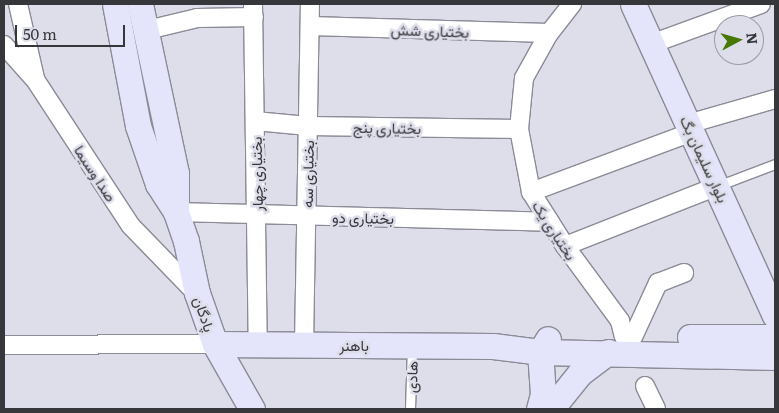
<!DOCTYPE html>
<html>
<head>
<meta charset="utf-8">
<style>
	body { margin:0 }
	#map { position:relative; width:779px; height:413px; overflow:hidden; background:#dddeea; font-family:Literata,Vazirmatn,serif }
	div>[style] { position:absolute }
	.roads { filter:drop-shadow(1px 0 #8a8b96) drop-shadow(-1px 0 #8a8b96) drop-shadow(0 1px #8a8b96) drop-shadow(0 -1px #8a8b96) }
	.lane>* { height:9px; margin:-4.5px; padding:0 4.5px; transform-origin:4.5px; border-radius:4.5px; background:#fff }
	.street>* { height:18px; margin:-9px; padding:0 9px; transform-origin:9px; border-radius:9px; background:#fff }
	.secondary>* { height:25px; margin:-12.5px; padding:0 12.5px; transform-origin:12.5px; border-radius:12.5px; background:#e4e4fb }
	span { translate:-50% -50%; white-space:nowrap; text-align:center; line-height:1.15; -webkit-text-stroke:5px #dddeea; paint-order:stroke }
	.street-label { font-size:15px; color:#36373b }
	.frame { position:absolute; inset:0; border:5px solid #36373b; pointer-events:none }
	.north { position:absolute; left:714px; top:15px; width:50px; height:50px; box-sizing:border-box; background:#dddeea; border:1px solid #9a9ba4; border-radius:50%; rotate:84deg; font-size:14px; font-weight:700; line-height:20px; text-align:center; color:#36373b }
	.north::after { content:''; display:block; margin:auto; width:18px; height:22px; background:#477902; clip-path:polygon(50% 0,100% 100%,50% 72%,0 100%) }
	.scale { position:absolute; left:15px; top:25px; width:110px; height:22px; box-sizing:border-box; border:2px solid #36373b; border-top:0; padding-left:6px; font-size:15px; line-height:18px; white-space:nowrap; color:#36373b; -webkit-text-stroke:4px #dddeea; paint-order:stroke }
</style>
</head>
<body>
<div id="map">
	<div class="roads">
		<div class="lane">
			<i style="left:717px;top:186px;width:62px;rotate:-20.8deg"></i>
			<i style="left:410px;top:409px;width:62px;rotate:-88.2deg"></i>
		</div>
		<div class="street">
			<i style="left:18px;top:4px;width:76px;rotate:77.1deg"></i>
			<i style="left:253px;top:4px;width:341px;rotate:89.2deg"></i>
			<i style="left:572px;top:4px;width:37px;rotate:128deg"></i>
			<i style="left:549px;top:33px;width:51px;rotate:119.1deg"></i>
			<i style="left:524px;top:78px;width:51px;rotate:95.6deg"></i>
			<i style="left:519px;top:129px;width:64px;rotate:79.2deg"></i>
			<i style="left:531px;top:192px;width:64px;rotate:57.8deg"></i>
			<i style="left:565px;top:246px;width:93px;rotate:53.7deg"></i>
			<i style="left:620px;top:321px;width:16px;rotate:76deg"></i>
			<i style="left:310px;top:26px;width:239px;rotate:1.7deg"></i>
			<i style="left:143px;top:31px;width:56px;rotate:-13.5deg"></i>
			<i style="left:197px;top:18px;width:57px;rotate:-1deg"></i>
			<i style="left:651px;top:44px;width:117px;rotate:-20deg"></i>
			<i style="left:4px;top:45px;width:48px;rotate:48.4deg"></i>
			<i style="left:36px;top:81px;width:173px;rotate:56.8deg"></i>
			<i style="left:131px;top:226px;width:93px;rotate:45.9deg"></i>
			<i style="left:255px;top:121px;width:53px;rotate:5.4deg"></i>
			<i style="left:308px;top:126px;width:211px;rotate:0.8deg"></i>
			<i style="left:688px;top:124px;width:91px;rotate:-16deg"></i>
			<i style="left:531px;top:192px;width:172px;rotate:-20.4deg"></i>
			<i style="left:176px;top:212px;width:374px;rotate:1.5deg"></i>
			<i style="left:565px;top:246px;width:163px;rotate:-21.5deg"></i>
			<i style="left:633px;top:337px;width:60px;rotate:-65.2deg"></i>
			<i style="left:658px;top:283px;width:28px;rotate:-21deg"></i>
			<i style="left:4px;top:345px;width:211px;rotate:-0.3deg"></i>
			<i style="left:304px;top:345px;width:341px;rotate:-89deg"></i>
			<i style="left:645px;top:386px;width:25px;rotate:64deg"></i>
		</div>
		<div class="secondary">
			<i style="left:115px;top:4px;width:124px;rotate:79.3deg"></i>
			<i style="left:138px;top:126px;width:61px;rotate:71deg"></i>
			<i style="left:158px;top:184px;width:33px;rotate:57deg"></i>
			<i style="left:176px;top:212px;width:31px;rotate:71deg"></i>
			<i style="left:186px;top:241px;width:53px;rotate:78.1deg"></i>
			<i style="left:197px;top:293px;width:54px;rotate:70.6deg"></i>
			<i style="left:215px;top:344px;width:75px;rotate:60.4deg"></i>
			<i style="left:140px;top:4px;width:173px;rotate:78deg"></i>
			<i style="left:176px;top:173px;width:39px;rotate:90deg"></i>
			<i style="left:633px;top:4px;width:342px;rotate:65.5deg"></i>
			<i style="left:690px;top:337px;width:85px"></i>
			<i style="left:215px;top:344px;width:278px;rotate:0.4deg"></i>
			<i style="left:493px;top:346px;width:47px;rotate:7.3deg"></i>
			<i style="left:540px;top:352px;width:235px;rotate:1.2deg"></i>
			<i style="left:539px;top:409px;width:16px;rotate:-75deg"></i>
			<i style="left:543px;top:394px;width:42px;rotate:-94.1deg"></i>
			<i style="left:540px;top:352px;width:15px;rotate:-58deg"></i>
			<i style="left:551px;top:409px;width:46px;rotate:-51.1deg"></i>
			<i style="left:580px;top:373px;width:35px;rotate:-37deg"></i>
		</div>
	</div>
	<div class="street-label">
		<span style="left:430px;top:30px;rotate:2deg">بختیاری شش</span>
		<span style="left:387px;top:127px;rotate:1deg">بختیاری پنج</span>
		<span style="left:705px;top:159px;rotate:65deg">بلوار سلیمان بگ</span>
		<span style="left:96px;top:173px;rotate:57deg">صدا وسیما</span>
		<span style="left:256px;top:174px;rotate:-91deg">بختیاری چهار</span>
		<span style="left:307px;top:174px;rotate:-89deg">بختیاری سه</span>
		<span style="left:363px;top:217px;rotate:1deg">بختیاری دو</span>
		<span style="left:555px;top:230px;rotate:57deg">بختیاری یک</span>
		<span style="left:205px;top:314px;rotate:71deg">پادگان</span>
		<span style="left:354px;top:345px">باهنر</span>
		<span style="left:411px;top:377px;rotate:-88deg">هادی</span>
	</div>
	<div class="frame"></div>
	<div class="north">N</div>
	<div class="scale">50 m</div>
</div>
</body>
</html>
